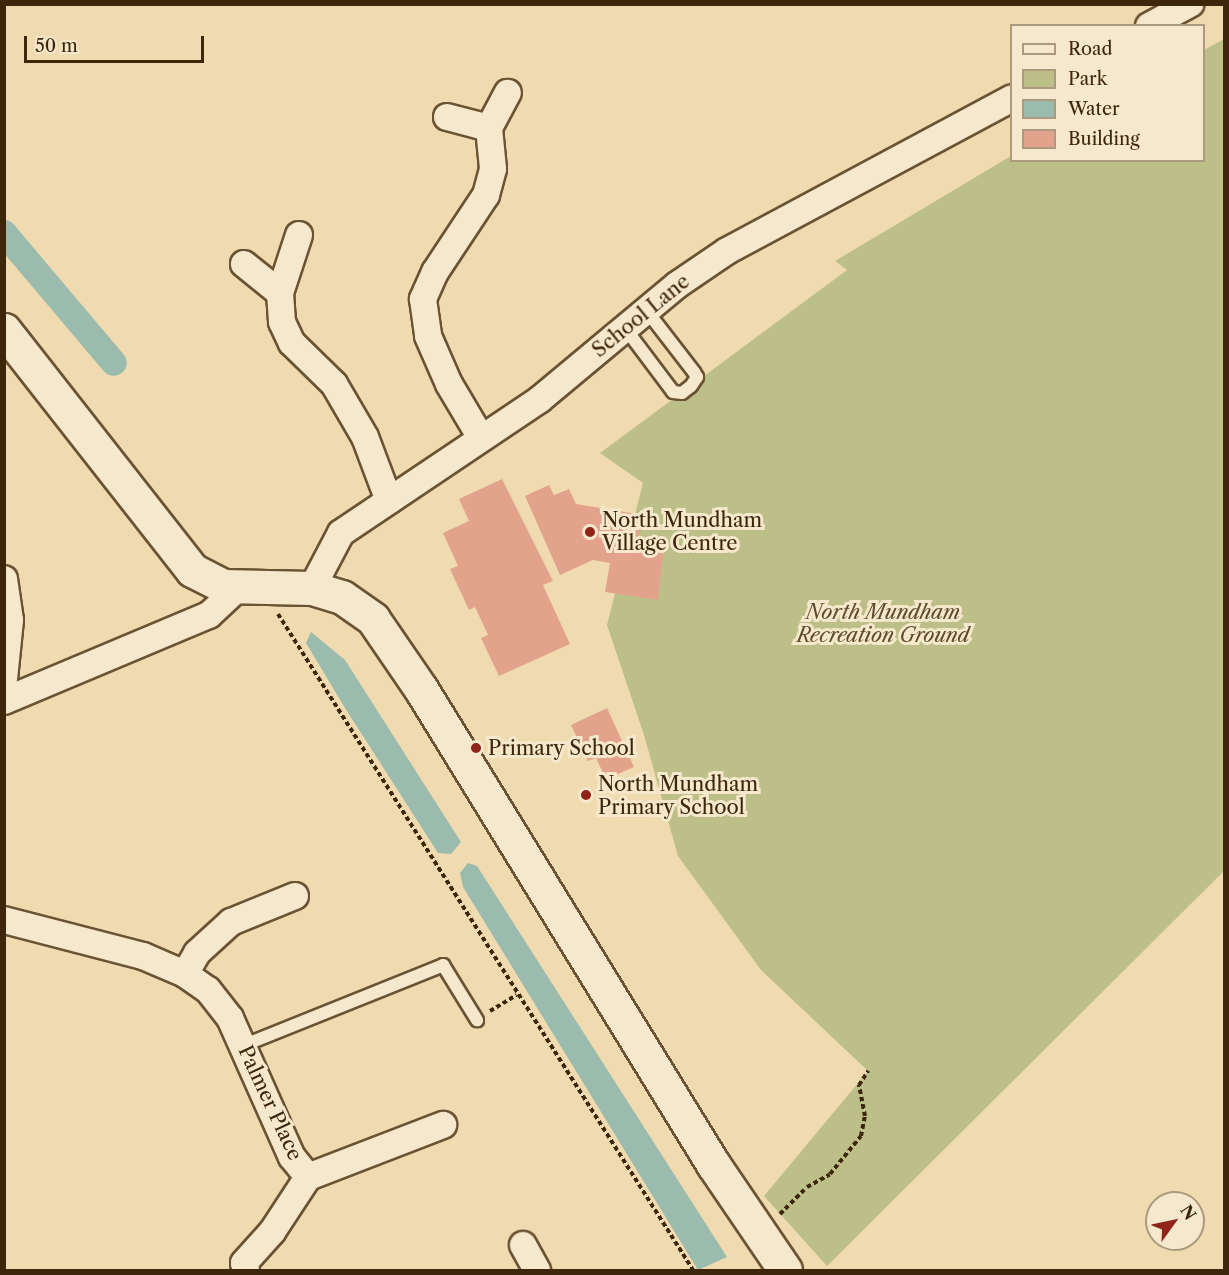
<!DOCTYPE html>
<html>
<head>
<meta charset="utf-8">
<style>
	body { margin:0 }
	#map { position:relative; width:1229px; height:1275px; overflow:hidden; background:#f0dbb0; font-family:"Libre Caslon Text",serif }
	div>[style] { position:absolute }
	.green>* { inset:0; background:#bdbf88 }
	.water>* { inset:0; background:#9abbad }
	.canal>* { height:26px; margin:-13px; padding:0 13px; transform-origin:13px; border-radius:13px; background:#9abbad }
	.building>* { inset:0; background:#e3a28b }
	.path>* { height:4px; margin-top:-2px; transform-origin:0; background:repeating-linear-gradient(90deg,#3d2609 0 4.5px,transparent 0 7.5px) }
	.roads { filter:drop-shadow(2px 0 #6a5333) drop-shadow(-2px 0 #6a5333) drop-shadow(0 2px #6a5333) drop-shadow(0 -2px #6a5333) }
	.service>* { height:12px; margin:-6px; padding:0 6px; transform-origin:6px; border-radius:6px; background:#f5e8cc }
	.minor>* { height:26px; margin:-13px; padding:0 13px; transform-origin:13px; border-radius:13px; background:#f5e8cc }
	.secondary>* { height:33px; margin:-16.5px; padding:0 16.5px; transform-origin:16.5px; border-radius:16.5px; background:#f5e8cc }
	.dots>* { width:16px; height:16px; translate:-50% -50%; box-sizing:border-box; border:3px solid #f5e8cc; border-radius:50% }
	span { translate:-50% -50%; white-space:nowrap; text-align:center; line-height:1.15; -webkit-text-stroke:6px #f5e8cc; paint-order:stroke }
	.street-label { font-size:20px; color:#3d2609 }
	.poi-label { font-size:20px; color:#3d2609 }
	.left { translate:0 -50%; text-align:left }
	.park-label { font-size:20px; color:#5d4c29; font-style:italic }
	.frame { position:absolute; inset:0; border:6px solid #3d2609; pointer-events:none }
	.legend { position:absolute; left:1010px; top:24px; width:195px; height:138px; box-sizing:border-box; background:#f5e8cc; border:2px solid #ab9a7e; margin:0; padding:8px 10px; list-style:none; font-size:18px; color:#3d2609 }
	.legend li { display:flex; align-items:center; gap:12px; height:30px }
	.legend b { width:30px; border:2px solid #ab9a7e }
	.north { position:absolute; left:1145px; top:1191px; width:60px; height:60px; box-sizing:border-box; background:#f5e8cc; border:2px solid #ab9a7e; border-radius:50%; rotate:57deg; font-size:16px; font-weight:700; line-height:24px; text-align:center; color:#3d2609 }
	.north::after { content:''; display:block; margin:auto; width:21px; height:27px; background:#8f2418; clip-path:polygon(50% 0,100% 100%,50% 72%,0 100%) }
	.scale { position:absolute; left:24px; top:36px; width:180px; height:27px; box-sizing:border-box; border:3px solid #3d2609; border-top:0; padding-left:8px; font-size:18px; line-height:21px; white-space:nowrap; color:#3d2609; -webkit-text-stroke:4px #f5e8cc; paint-order:stroke }
</style>
</head>
<body>
<div id="map">
	<div class="green">
		<i style="clip-path:polygon(1224px 39px,1224px 871px,827px 1266px,764px 1196px,868px 1071px,761px 970px,678px 856px,644px 735px,607px 625px,643px 483px,600px 453px,847px 270px,835px 261px,1011px 156px,1012px 160px,1204px 160px,1204px 50px)"></i>
	</div>
	<div class="water">
		<i style="clip-path:polygon(311px 632px,345px 660px,461px 842px,451px 854px,438px 853px,345px 708px,306px 643px)"></i>
		<i style="clip-path:polygon(468px 863px,477px 866px,727px 1257px,698px 1270px,463px 887px,460px 873px)"></i>
	</div>
	<div class="canal">
		<i style="left:4px;top:233px;width:170px;rotate:49.8deg"></i>
	</div>
	<div class="building">
		<i style="clip-path:polygon(502px 479px,553px 581px,543px 585px,570px 644px,499px 676px,481px 638px,488px 635px,475px 607px,469px 610px,450px 569px,458px 566px,443px 533px,469px 521px,459px 499px)"></i>
		<i style="clip-path:polygon(549px 485px,554px 495px,569px 489px,576px 504px,643px 515px,636px 549px,663px 553px,658px 600px,605px 592px,610px 563px,593px 560px,560px 575px,525px 496px)"></i>
		<i style="clip-path:polygon(607px 708px,634px 767px,606px 779px,596px 758px,588px 761px,571px 725px)"></i>
	</div>
	<div class="path">
		<i style="left:278px;top:614px;width:776px;rotate:57.68deg"></i>
		<i style="left:490px;top:1011px;width:31px;rotate:-31deg"></i>
		<i style="left:780px;top:1214px;width:38px;rotate:-45deg"></i>
		<i style="left:807px;top:1187px;width:26px;rotate:-29deg"></i>
		<i style="left:830px;top:1174px;width:49px;rotate:-50.8deg"></i>
		<i style="left:861px;top:1136px;width:20px;rotate:-79deg"></i>
		<i style="left:865px;top:1116px;width:32px;rotate:-101deg"></i>
		<i style="left:859px;top:1085px;width:17px;rotate:-57deg"></i>
	</div>
	<div class="roads">
		<div class="service">
			<i style="left:625px;top:328px;width:80px;rotate:53.1deg"></i>
			<i style="left:673px;top:392px;width:9px;rotate:6deg"></i>
			<i style="left:682px;top:393px;width:11px;rotate:-38deg"></i>
			<i style="left:691px;top:386px;width:11px;rotate:-56deg"></i>
			<i style="left:697px;top:377px;width:6px;rotate:-121deg"></i>
			<i style="left:694px;top:372px;width:78px;rotate:-127.7deg"></i>
			<i style="left:242px;top:1046px;width:217px;rotate:-21.9deg"></i>
			<i style="left:443px;top:965px;width:65px;rotate:58.3deg"></i>
		</div>
		<div class="minor">
			<i style="left:1149px;top:26px;width:47px;rotate:-28.2deg"></i>
			<i style="left:447px;top:117px;width:43px;rotate:14.7deg"></i>
			<i style="left:489px;top:128px;width:41px;rotate:84.4deg"></i>
			<i style="left:493px;top:169px;width:27px;rotate:105deg"></i>
			<i style="left:486px;top:195px;width:92px;rotate:123.5deg"></i>
			<i style="left:435px;top:272px;width:30px;rotate:114deg"></i>
			<i style="left:423px;top:299px;width:37px;rotate:82deg"></i>
			<i style="left:428px;top:336px;width:52px;rotate:66.4deg"></i>
			<i style="left:449px;top:384px;width:63px;rotate:59.3deg"></i>
			<i style="left:489px;top:128px;width:40px;rotate:-62deg"></i>
			<i style="left:299px;top:235px;width:61px;rotate:108.1deg"></i>
			<i style="left:280px;top:293px;width:29px;rotate:86deg"></i>
			<i style="left:282px;top:322px;width:23px;rotate:65deg"></i>
			<i style="left:292px;top:343px;width:59px;rotate:44.3deg"></i>
			<i style="left:334px;top:384px;width:61px;rotate:59.7deg"></i>
			<i style="left:365px;top:437px;width:68px;rotate:69.4deg"></i>
			<i style="left:244px;top:264px;width:46px;rotate:38.9deg"></i>
			<i style="left:4px;top:579px;width:41px;rotate:81.7deg"></i>
			<i style="left:10px;top:620px;width:59px;rotate:95.8deg"></i>
			<i style="left:312px;top:588px;width:62px;rotate:-62.2deg"></i>
			<i style="left:341px;top:533px;width:239px;rotate:-33.9deg"></i>
			<i style="left:539px;top:400px;width:180px;rotate:-39.8deg"></i>
			<i style="left:677px;top:285px;width:60px;rotate:-34.2deg"></i>
			<i style="left:727px;top:251px;width:323px;rotate:-28.2deg"></i>
			<i style="left:4px;top:701px;width:222px;rotate:-22.8deg"></i>
			<i style="left:209px;top:615px;width:41px;rotate:-43deg"></i>
			<i style="left:4px;top:920px;width:144px;rotate:14.5deg"></i>
			<i style="left:143px;top:956px;width:46px;rotate:23.2deg"></i>
			<i style="left:185px;top:974px;width:28px;rotate:35deg"></i>
			<i style="left:208px;top:990px;width:36px;rotate:52deg"></i>
			<i style="left:230px;top:1018px;width:152px;rotate:66deg"></i>
			<i style="left:292px;top:1157px;width:26px;rotate:51deg"></i>
			<i style="left:308px;top:1177px;width:145px;rotate:-21.1deg"></i>
			<i style="left:185px;top:974px;width:24px;rotate:-60deg"></i>
			<i style="left:197px;top:953px;width:46px;rotate:-42.4deg"></i>
			<i style="left:231px;top:922px;width:69px;rotate:-22.1deg"></i>
			<i style="left:523px;top:1245px;width:29px;rotate:61deg"></i>
			<i style="left:246px;top:1270px;width:7px;rotate:-106deg"></i>
			<i style="left:244px;top:1263px;width:42px;rotate:-47.9deg"></i>
			<i style="left:272px;top:1232px;width:66px;rotate:-56.8deg"></i>
		</div>
		<div class="secondary">
			<i style="left:4px;top:330px;width:305px;rotate:51.9deg"></i>
			<i style="left:192px;top:570px;width:35px;rotate:27deg"></i>
			<i style="left:223px;top:586px;width:89px;rotate:1.3deg"></i>
			<i style="left:312px;top:588px;width:31px;rotate:17deg"></i>
			<i style="left:342px;top:597px;width:38px;rotate:35deg"></i>
			<i style="left:373px;top:619px;width:85px;rotate:55.6deg"></i>
			<i style="left:421px;top:689px;width:558px;rotate:58.42deg"></i>
			<i style="left:713px;top:1164px;width:128px;rotate:55.8deg"></i>
		</div>
	</div>
	<div class="dots">
		<i style="left:590px;top:532px;background:#8f2418"></i>
		<i style="left:476px;top:748px;background:#8f2418"></i>
		<i style="left:586px;top:795px;background:#8f2418"></i>
	</div>
	<div class="street-label">
		<span style="left:641px;top:316px;rotate:-39deg">School Lane</span>
		<span style="left:270px;top:1103px;rotate:65deg">Palmer Place</span>
	</div>
	<div class="poi-label">
		<span class="left" style="left:602px;top:532px">North Mundham<br>Village Centre</span>
		<span class="left" style="left:488px;top:748px">Primary School</span>
		<span class="left" style="left:598px;top:796px">North Mundham<br>Primary School</span>
	</div>
	<div class="park-label">
		<span style="left:883px;top:624px">North Mundham<br>Recreation Ground</span>
	</div>
	<div class="frame"></div>
	<ul class="legend">
	<li><b style="height:8px;background:#f5e8cc"></b>Road</li>
	<li><b style="height:16px;background:#bdbf88"></b>Park</li>
	<li><b style="height:16px;background:#9abbad"></b>Water</li>
	<li><b style="height:16px;background:#e3a28b"></b>Building</li>
	</ul>
	<div class="north">N</div>
	<div class="scale">50 m</div>
</div>
</body>
</html>
